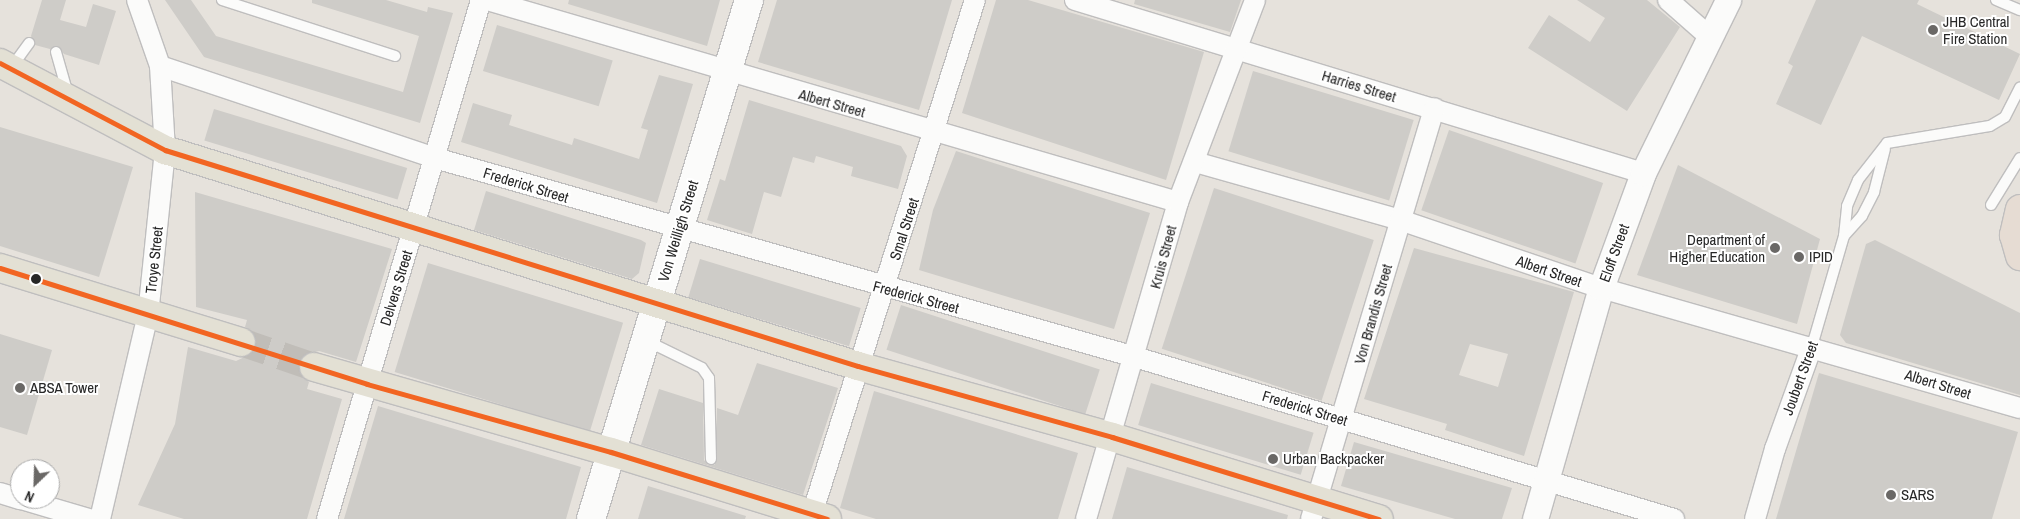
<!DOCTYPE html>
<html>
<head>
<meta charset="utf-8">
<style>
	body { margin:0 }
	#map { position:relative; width:2020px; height:519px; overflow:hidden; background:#e6e2dc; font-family:"Archivo Narrow",sans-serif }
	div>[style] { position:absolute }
	.building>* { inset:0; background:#ceccc8; transform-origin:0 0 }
	.primary-tunnel>* { height:28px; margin-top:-14px; transform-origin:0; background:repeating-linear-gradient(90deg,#c0bdb8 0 28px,transparent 0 42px) }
	.roads { filter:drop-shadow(1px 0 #bfbebe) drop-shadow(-1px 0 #bfbebe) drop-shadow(0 1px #bfbebe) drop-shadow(0 -1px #bfbebe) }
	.service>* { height:10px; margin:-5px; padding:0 5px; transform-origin:5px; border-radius:5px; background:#fbfbfa }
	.minor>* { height:20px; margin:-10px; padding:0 10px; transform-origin:10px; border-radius:10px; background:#fbfbfa }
	.tertiary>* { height:25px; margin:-12.5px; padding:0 12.5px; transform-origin:12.5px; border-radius:12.5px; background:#fbfbfa }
	.secondary>* { height:28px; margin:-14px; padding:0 14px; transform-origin:14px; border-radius:14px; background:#fbfbfa }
	.primary>* { height:28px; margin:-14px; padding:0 14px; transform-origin:14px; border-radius:14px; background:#e3e0d4 }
	.motorway>* { height:28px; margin:-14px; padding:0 14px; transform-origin:14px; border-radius:14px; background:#e6dcd3 }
	.bus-1>* { height:5px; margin:-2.5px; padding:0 2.5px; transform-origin:2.5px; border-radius:2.5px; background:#f26522 }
	.dots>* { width:14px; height:14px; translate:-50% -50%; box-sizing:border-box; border:2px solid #fff; border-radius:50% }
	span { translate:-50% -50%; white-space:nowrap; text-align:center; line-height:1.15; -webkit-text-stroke:4px #fff; paint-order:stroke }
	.poi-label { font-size:15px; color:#272727 }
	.left { translate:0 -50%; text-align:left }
	.right { translate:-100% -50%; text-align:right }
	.street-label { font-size:15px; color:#272727 }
	.north { position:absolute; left:10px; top:459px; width:50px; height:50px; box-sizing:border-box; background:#fff; border:1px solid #a9a9a9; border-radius:50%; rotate:204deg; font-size:14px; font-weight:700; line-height:20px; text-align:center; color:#272727 }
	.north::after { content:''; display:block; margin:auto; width:18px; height:22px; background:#6a6866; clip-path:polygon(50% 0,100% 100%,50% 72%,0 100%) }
</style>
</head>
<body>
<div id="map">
	<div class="building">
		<i style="clip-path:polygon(42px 0,66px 0,60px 20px,86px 27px,93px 4px,116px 11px,99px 65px,64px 54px,58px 46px,50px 49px,35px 45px,31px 36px)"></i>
		<i style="clip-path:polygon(165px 0,191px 0,216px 36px,403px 92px,419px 36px,312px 3px,312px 0,386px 0,427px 12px,428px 7px,453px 13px,420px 123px,204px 57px)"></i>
		<i style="clip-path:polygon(569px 0,720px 0,707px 46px,568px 4px)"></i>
		<i style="clip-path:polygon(777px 0,952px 0,919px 110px,758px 62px)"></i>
		<i style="clip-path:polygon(996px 0,1028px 0,1204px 52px,1166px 180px,962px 113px)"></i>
		<i style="clip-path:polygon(1135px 0,1241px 0,1230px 32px,1134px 4px)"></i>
		<i style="clip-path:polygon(1577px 0,1647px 0,1680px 27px,1627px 111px,1528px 48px,1549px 15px,1590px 42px,1605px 18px)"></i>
		<i style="clip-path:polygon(1816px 0,1919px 0,1917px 4px,2020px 54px,1999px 100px,1862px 36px,1821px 125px,1776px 104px,1793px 66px,1788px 63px)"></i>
		<i style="left:497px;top:25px;width:121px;height:48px;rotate:17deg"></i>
		<i style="left:1253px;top:71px;width:168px;height:84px;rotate:17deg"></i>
		<i style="clip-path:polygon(659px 75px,693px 84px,657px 203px,461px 142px,473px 103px,512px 115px,509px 125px,572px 145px,574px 138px,639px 159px,648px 130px,641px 128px)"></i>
		<i style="clip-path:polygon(749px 100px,901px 146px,907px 156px,898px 189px,851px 176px,853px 167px,816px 156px,814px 163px,793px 157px,781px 197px,764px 192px,752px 234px,707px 220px,720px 179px,725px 181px)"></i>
		<i style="left:214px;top:109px;width:202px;height:33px;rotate:17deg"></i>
		<i style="clip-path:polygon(0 127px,133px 167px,99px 277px,0 246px)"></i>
		<i style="left:1449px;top:130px;width:163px;height:85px;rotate:19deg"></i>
		<i style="clip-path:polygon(956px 151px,1150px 213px,1114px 329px,919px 270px,933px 210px)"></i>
		<i style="clip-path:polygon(1678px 165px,1820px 239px,1797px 324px,1637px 275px)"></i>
		<i style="left:1214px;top:188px;width:168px;height:169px;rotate:18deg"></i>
		<i style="clip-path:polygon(486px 191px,641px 240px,646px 243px,639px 273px,632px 279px,474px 230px)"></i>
		<i style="clip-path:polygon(195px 192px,392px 249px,356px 362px,319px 351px,304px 355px,299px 362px,299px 371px,309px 382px,307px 389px,342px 399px,307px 519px,184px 519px,138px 505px,175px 424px,188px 347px,236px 361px,251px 354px,256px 346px,253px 332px,245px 327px,247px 320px,196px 307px)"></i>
		<i style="clip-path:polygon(1875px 240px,2020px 313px,2020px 395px,1846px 343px,1840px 335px,1866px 244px)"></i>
		<i style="clip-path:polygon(evenodd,1414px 248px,1574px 292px,1524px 456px,1445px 430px,1447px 424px,1364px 399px,1414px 248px,1470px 344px,1508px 354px,1498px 387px,1459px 375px,1470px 344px)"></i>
		<i style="left:700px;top:259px;width:168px;height:40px;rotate:17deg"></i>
		<i style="left:428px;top:263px;width:204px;height:114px;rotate:17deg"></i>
		<i style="left:901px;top:305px;width:209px;height:47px;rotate:18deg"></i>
		<i style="clip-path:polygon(0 334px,52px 350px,27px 435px,0 427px)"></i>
		<i style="clip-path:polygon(757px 363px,838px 388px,803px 495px,641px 445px,659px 389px,703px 403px,704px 460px,708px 465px,715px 465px,717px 408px,738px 415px)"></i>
		<i style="clip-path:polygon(1819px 373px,2018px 432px,1992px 519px,1776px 519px)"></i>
		<i style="left:1151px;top:383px;width:170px;height:44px;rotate:17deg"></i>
		<i style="clip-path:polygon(874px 391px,1078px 453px,1058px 519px,876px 519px,840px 508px)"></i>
		<i style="clip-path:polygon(378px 406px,581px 467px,566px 519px,344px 519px)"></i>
		<i style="clip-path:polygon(1354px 442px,1512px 488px,1502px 519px,1455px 519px,1341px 486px)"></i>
		<i style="clip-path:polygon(1127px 467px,1288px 515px,1287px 519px,1112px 519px)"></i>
		<i style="clip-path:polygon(648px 486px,746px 516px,745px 519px,638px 519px)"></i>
	</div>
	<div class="primary-tunnel">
		<i style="left:241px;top:342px;width:77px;rotate:18.9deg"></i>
	</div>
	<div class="roads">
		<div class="service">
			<i style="left:222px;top:0;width:182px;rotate:17.9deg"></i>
			<i style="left:1996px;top:0;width:26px;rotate:23deg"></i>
			<i style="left:56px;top:52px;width:44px;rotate:74.1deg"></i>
			<i style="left:11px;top:68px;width:31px;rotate:-54deg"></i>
			<i style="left:1991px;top:205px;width:55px;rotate:-58.3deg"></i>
			<i style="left:1844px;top:236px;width:27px;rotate:-48deg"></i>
			<i style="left:1862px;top:216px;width:27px;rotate:-63deg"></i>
			<i style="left:1874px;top:192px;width:44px;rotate:-75.7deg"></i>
			<i style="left:647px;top:341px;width:61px;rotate:26.1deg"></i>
			<i style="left:702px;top:368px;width:12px;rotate:55deg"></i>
			<i style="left:709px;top:378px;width:81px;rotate:88.6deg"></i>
			<i style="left:1812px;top:346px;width:115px;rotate:-73.8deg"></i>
			<i style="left:1844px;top:236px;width:30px;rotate:-84deg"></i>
			<i style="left:1847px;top:206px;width:28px;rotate:-67deg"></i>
			<i style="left:1858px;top:180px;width:47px;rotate:-51.9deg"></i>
			<i style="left:1887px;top:143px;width:104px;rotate:-9.4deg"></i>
			<i style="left:1990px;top:126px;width:17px;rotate:-31deg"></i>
			<i style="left:2005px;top:117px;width:33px;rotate:-63deg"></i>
		</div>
		<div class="minor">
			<i style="left:487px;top:0;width:720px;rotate:16.3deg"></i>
			<i style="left:1075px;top:0;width:594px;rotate:16.94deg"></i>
			<i style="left:1668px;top:0;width:56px;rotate:41.4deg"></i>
			<i style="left:160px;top:66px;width:290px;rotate:18.5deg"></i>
			<i style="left:435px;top:158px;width:728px;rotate:15.87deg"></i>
			<i style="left:1135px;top:357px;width:563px;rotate:16.73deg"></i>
			<i style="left:1195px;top:162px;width:213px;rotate:15.8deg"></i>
			<i style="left:1400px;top:220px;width:212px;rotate:18.7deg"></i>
			<i style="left:1601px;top:288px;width:436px;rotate:16deg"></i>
			<i style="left:0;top:493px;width:21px;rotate:17deg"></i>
			<i style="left:21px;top:499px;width:71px;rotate:16.4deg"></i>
			<i style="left:812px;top:514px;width:539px;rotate:-72.41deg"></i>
			<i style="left:100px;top:519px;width:210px;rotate:-76.8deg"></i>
			<i style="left:148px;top:315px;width:166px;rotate:-84.1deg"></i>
			<i style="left:165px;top:150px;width:84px;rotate:-93.4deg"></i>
			<i style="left:160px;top:66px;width:70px;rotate:-109.2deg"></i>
			<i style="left:327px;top:519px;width:541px;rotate:-73.47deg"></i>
			<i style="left:1086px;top:519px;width:330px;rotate:-73.8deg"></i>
			<i style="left:1178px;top:202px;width:216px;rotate:-69.1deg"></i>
			<i style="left:1311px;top:519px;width:429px;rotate:-73.3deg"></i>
			<i style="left:1755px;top:519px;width:73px;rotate:-74.1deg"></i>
			<i style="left:1775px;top:449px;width:109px;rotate:-70.2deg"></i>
		</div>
		<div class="tertiary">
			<i style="left:1535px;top:519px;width:240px;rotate:-74.1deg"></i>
			<i style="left:1601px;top:288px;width:122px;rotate:-69.9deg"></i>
			<i style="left:1643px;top:173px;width:193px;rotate:-63.8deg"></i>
		</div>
		<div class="secondary">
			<i style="left:591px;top:519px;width:543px;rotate:-73.07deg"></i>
		</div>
		<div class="primary">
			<i style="left:0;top:63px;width:187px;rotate:27.8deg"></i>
			<i style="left:165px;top:150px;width:726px;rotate:17.31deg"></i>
			<i style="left:858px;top:366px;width:264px;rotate:15.6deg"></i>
			<i style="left:1112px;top:437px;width:279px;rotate:17.1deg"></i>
			<i style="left:0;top:268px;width:252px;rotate:17.1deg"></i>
			<i style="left:314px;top:367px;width:309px;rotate:16deg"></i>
			<i style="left:611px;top:452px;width:226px;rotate:17.2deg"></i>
		</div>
		<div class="motorway">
			<i style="left:2020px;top:209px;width:27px;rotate:103deg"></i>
			<i style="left:2014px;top:235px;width:22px;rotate:74deg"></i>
		</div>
	</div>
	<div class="bus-1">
		<i style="left:0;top:63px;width:187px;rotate:27.8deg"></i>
		<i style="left:165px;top:150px;width:726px;rotate:17.31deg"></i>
		<i style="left:858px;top:366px;width:264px;rotate:15.6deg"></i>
		<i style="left:1112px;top:437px;width:279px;rotate:17.1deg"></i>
		<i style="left:0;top:268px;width:385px;rotate:17.5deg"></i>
		<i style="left:367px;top:384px;width:253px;rotate:15.6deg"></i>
		<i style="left:611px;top:452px;width:226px;rotate:17.2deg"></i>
	</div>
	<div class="dots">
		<i style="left:1933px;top:30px;background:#6a6866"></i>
		<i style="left:1775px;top:248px;background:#6a6866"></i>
		<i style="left:1799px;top:257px;background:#6a6866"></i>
		<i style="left:36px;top:279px;background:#272727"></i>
		<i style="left:20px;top:388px;background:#6a6866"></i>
		<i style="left:1273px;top:459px;background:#6a6866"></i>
		<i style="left:1891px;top:495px;background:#6a6866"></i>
	</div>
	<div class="poi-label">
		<span class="left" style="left:1943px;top:30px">JHB Central<br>Fire Station</span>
		<span class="right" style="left:1765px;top:248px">Department of<br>Higher Education</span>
		<span class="left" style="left:1809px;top:257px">IPID</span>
		<span class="left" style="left:30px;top:388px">ABSA Tower</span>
		<span class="left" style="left:1283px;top:459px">Urban Backpacker</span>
		<span class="left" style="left:1901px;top:495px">SARS</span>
	</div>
	<div class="street-label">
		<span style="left:1359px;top:86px;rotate:17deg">Harries Street</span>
		<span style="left:832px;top:103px;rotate:16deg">Albert Street</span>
		<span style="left:526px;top:185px;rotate:17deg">Frederick Street</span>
		<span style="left:904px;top:229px;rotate:-72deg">Smal Street</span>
		<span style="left:678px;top:231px;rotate:-73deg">Von Weilligh Street</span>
		<span style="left:1614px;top:253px;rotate:-70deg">Eloff Street</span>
		<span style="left:1163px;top:257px;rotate:-75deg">Kruis Street</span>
		<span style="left:154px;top:260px;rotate:-84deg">Troye Street</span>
		<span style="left:1549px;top:271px;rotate:19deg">Albert Street</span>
		<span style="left:396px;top:288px;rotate:-73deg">Delvers Street</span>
		<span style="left:916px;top:297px;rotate:15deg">Frederick Street</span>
		<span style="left:1373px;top:314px;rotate:-74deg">Von Brandis Street</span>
		<span style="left:1800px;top:378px;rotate:-70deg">Joubert Street</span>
		<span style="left:1938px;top:384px;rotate:17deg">Albert Street</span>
		<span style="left:1305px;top:408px;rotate:17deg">Frederick Street</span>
	</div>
	<div class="north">N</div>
</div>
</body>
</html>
